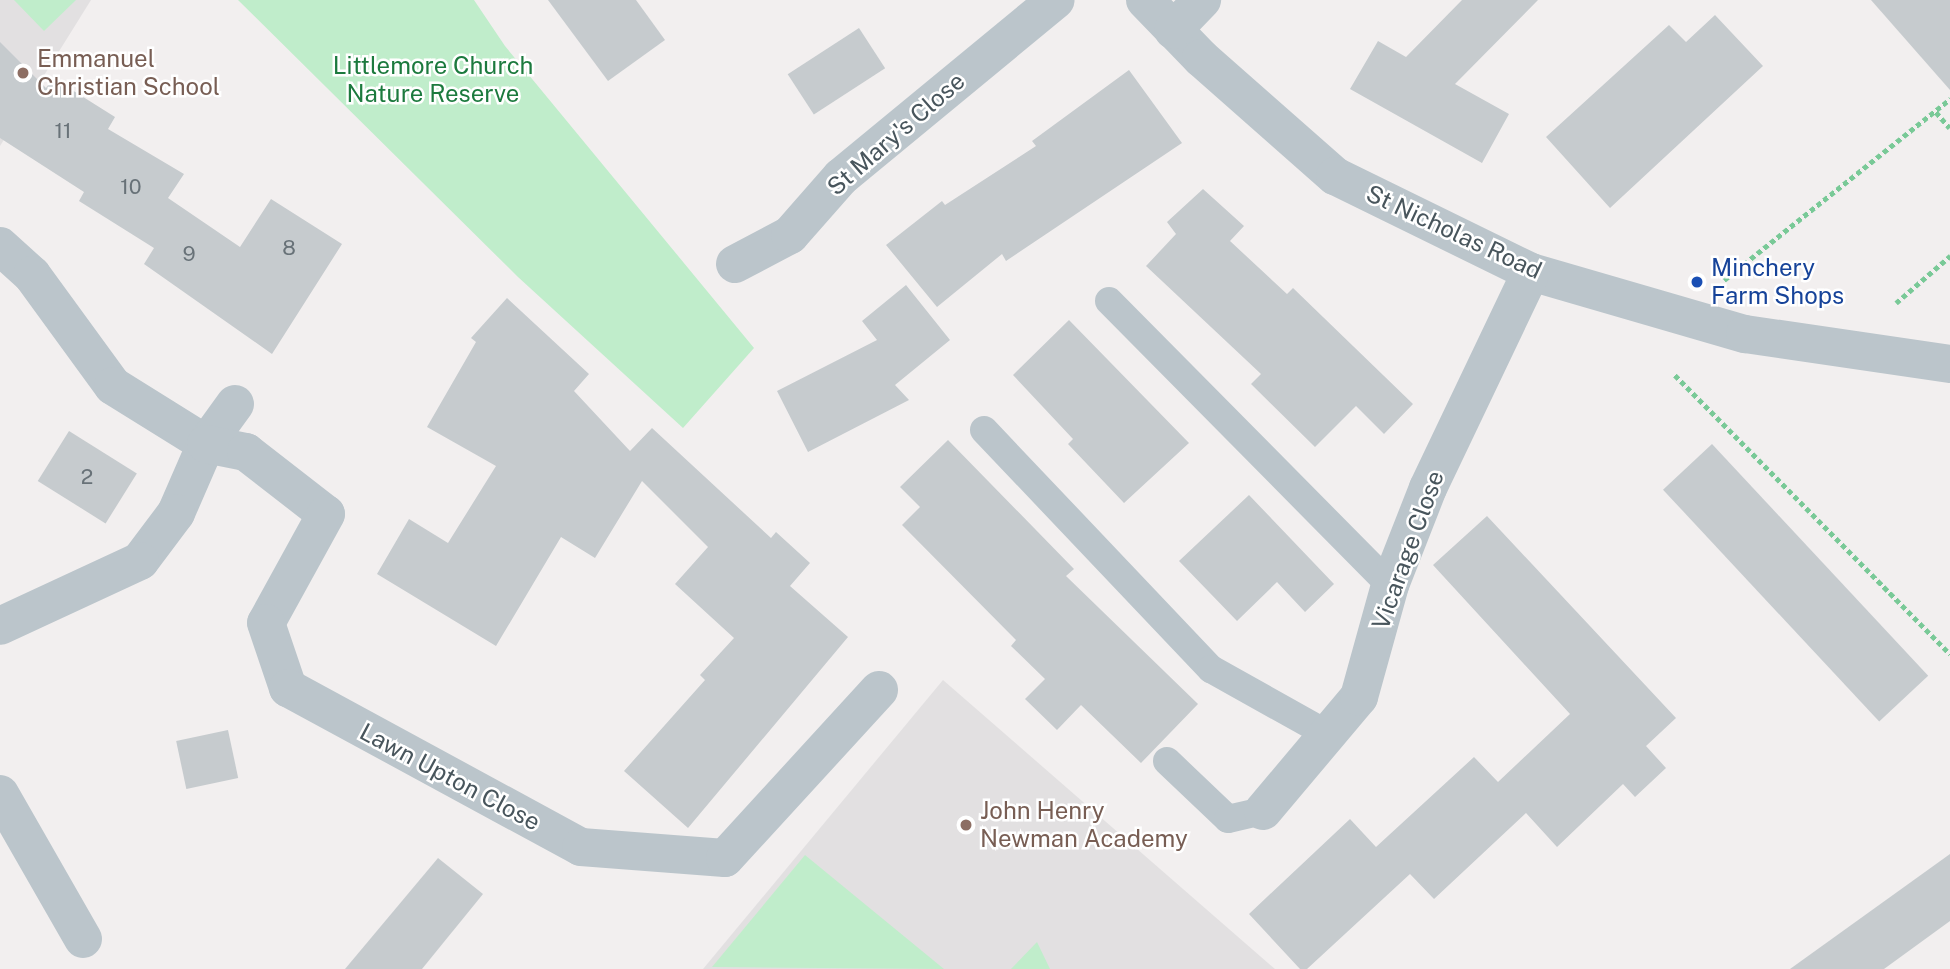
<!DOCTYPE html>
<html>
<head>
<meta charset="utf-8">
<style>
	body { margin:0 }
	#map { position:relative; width:1950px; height:969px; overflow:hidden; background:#f2efef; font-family:"Public Sans",sans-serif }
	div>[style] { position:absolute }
	.education>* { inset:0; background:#e2e0e1 }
	.green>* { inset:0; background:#c0edcb }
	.building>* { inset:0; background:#c6cbce; transform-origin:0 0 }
	.path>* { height:4.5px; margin-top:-2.25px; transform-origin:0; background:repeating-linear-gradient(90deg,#79c997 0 5px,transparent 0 8.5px) }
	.service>* { height:28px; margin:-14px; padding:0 14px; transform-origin:14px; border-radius:14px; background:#bbc5cb }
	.minor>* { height:38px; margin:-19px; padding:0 19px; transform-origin:19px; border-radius:19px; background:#bbc5cb }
	.dots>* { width:19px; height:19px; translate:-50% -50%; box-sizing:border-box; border:4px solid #fff; border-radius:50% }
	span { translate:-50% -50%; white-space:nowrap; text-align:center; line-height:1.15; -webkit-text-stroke:5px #fff; paint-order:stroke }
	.number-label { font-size:21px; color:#687278 }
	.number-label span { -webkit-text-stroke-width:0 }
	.education-label { font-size:24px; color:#785e54 }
	.left { translate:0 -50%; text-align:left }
	.park-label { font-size:24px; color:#1c7a3e }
	.street-label { font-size:24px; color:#48555c }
	.transit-label { font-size:24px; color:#164399 }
</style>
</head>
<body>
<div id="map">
	<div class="education">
		<i style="clip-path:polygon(0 0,91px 0,0 146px)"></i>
		<i style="clip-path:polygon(943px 680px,1275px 969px,703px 969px)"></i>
	</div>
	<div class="green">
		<i style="clip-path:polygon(14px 0,76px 0,44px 31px)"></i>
		<i style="clip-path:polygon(238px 0,474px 0,505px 46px,754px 348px,683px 428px,518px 277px)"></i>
		<i style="clip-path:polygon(805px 855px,944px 969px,712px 967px)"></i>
		<i style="clip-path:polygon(1037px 942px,1050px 969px,1011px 969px)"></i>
	</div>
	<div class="building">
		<i style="clip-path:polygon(548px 0,636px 0,665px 40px,608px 81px)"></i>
		<i style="clip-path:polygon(1462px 0,1538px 0,1455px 84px,1509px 114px,1482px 163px,1350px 89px,1378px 41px,1406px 57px)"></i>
		<i style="clip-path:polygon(1871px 0,1950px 0,1950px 90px)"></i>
		<i style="clip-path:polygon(1715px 15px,1763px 66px,1610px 208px,1546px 137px,1669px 25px,1686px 42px)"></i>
		<i style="left:859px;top:28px;width:48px;height:85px;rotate:57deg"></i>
		<i style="clip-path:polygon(0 42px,46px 88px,53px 78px,115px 117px,108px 129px,184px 174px,168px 198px,240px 247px,271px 199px,342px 244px,272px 354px,144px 264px,154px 248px,79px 201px,84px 192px,0 138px)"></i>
		<i style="clip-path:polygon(1129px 70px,1182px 143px,1006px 261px,1002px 254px,937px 307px,886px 245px,942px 201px,945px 205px,1036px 146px,1032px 141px)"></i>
		<i style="clip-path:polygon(1203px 189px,1244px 226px,1230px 241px,1287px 294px,1293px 288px,1413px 404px,1384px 434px,1356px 406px,1315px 447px,1251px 384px,1261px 374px,1146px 266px,1176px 234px,1167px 222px)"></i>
		<i style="clip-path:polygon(906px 285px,950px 340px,895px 385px,909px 400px,808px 452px,777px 391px,877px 340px,862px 321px)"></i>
		<i style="clip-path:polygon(507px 298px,589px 374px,574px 391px,630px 451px,652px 428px,771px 538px,776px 532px,810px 563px,790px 586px,848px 637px,688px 828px,624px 771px,705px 680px,700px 675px,734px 638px,675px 584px,708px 547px,642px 481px,595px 558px,561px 537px,496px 646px,377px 574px,409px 519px,448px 543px,496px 466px,427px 427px,476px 342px,471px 338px)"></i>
		<i style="clip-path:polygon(1069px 320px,1189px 443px,1124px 503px,1068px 444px,1073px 439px,1013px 375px)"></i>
		<i style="left:69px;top:431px;width:80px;height:59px;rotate:32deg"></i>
		<i style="clip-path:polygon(948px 440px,1074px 569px,1066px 576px,1198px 704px,1141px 763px,1081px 705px,1057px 730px,1025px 699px,1045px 679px,1011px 646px,1016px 640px,902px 525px,920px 507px,900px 487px)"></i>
		<i style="left:1712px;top:444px;width:317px;height:67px;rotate:47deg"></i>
		<i style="clip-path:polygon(1249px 495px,1334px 584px,1305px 612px,1277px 582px,1237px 621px,1179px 561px)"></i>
		<i style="clip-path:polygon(1487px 516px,1676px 718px,1646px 746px,1666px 768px,1635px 797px,1623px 784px,1557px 847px,1526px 813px,1434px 899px,1410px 874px,1307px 969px,1300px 969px,1249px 914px,1350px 819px,1376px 847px,1474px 757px,1498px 782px,1570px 714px,1433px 565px)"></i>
		<i style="left:228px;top:730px;width:49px;height:53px;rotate:78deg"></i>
		<i style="clip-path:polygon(1950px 854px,1950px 921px,1884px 969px,1790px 969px)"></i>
		<i style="clip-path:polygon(438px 858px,483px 894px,422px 969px,345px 969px)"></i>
	</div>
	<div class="path">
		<i style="left:1936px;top:112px;width:21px;rotate:49deg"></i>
		<i style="left:1724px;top:280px;width:290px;rotate:-38.7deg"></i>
		<i style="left:1896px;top:303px;width:72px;rotate:-41deg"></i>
		<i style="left:1675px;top:375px;width:392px;rotate:45.4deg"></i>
	</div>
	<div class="service">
		<i style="left:1109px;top:301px;width:400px;rotate:45.3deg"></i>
		<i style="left:984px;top:430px;width:330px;rotate:46.5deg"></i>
		<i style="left:1211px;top:669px;width:135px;rotate:29.2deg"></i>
		<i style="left:1167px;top:761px;width:84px;rotate:43.6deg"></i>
		<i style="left:1228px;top:819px;width:36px;rotate:-13deg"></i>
	</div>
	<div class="minor">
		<i style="left:1145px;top:0;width:81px;rotate:46deg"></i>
		<i style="left:1201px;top:58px;width:179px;rotate:41.4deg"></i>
		<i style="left:1335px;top:176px;width:218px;rotate:26.1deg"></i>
		<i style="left:1531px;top:272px;width:223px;rotate:16.2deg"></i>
		<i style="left:1745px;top:334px;width:207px;rotate:8.3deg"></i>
		<i style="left:1173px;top:30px;width:42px;rotate:-46deg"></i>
		<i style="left:0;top:246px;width:43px;rotate:42.2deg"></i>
		<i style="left:32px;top:275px;width:137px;rotate:53.9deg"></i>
		<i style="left:113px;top:386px;width:110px;rotate:31.9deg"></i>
		<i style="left:206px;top:444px;width:75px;rotate:113.5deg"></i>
		<i style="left:176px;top:513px;width:60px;rotate:126.9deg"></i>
		<i style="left:140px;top:561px;width:154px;rotate:155.1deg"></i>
		<i style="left:735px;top:264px;width:62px;rotate:-27.8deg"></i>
		<i style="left:790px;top:235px;width:77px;rotate:-48.7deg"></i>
		<i style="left:841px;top:177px;width:278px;rotate:-39.5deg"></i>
		<i style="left:235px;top:404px;width:49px;rotate:125.9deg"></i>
		<i style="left:206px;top:444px;width:41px;rotate:11.3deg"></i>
		<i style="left:246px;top:452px;width:101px;rotate:37.8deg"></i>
		<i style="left:326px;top:514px;width:124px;rotate:118.8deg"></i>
		<i style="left:266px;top:623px;width:69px;rotate:71.3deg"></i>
		<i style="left:288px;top:688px;width:333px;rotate:28.5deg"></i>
		<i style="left:581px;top:847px;width:144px;rotate:4.4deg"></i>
		<i style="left:725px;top:858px;width:228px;rotate:-47.5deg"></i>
		<i style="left:0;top:794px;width:167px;rotate:60.2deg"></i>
		<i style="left:1263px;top:811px;width:149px;rotate:-49.9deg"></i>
		<i style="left:1359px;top:697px;width:116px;rotate:-74.5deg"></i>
		<i style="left:1390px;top:585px;width:104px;rotate:-68.6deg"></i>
		<i style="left:1428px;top:488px;width:239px;rotate:-64.5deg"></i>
	</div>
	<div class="dots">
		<i style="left:23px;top:73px;background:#8d6e63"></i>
		<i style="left:1697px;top:282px;background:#1a4fb4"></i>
		<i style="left:966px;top:825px;background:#8d6e63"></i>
	</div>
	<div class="number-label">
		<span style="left:63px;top:131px">11</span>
		<span style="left:131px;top:187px">10</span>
		<span style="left:289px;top:248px">8</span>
		<span style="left:189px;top:254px">9</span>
		<span style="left:87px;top:477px">2</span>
	</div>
	<div class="education-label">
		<span class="left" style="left:37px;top:73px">Emmanuel<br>Christian School</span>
		<span class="left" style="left:980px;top:825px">John Henry<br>Newman Academy</span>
	</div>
	<div class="park-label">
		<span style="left:433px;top:80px">Littlemore Church<br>Nature Reserve</span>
	</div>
	<div class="street-label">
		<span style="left:896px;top:134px;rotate:-41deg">St Mary's Close</span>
		<span style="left:1454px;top:232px;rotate:25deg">St Nicholas Road</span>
		<span style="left:1408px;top:550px;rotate:-70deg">Vicarage Close</span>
		<span style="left:450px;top:777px;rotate:28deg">Lawn Upton Close</span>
	</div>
	<div class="transit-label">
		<span class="left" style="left:1711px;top:282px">Minchery<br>Farm Shops</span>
	</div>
</div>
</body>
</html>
